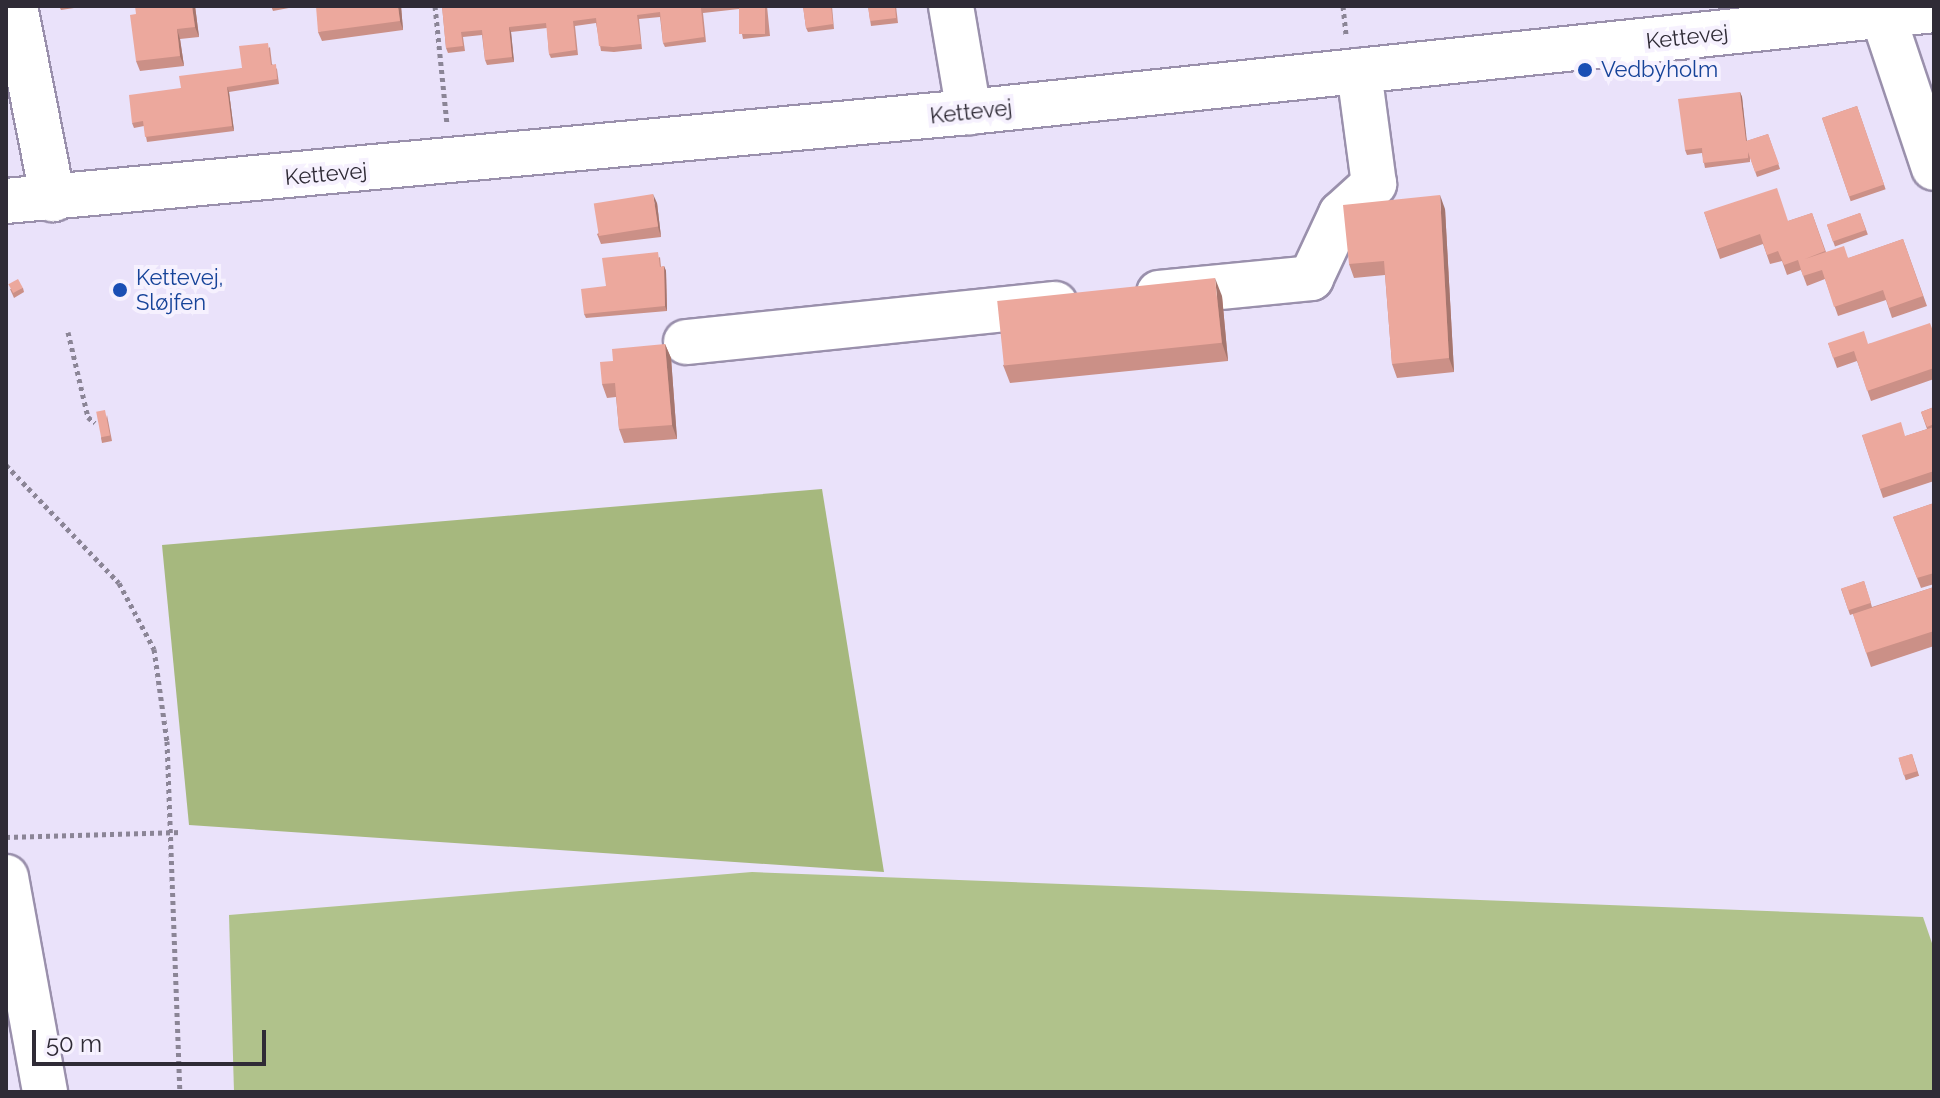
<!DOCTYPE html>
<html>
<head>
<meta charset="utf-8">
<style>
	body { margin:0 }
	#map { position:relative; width:1940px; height:1098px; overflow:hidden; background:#eae2fa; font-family:Raleway,sans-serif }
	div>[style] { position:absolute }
	.green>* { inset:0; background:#b0c28b }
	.forest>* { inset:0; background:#a6b87e }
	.path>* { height:5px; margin-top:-2.5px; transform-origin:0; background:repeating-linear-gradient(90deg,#8b8596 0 4px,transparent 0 8px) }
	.roads { filter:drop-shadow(2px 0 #9a90ac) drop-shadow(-2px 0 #9a90ac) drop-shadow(0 2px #9a90ac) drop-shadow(0 -2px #9a90ac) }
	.minor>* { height:44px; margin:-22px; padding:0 22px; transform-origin:22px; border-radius:22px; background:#fff }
	.wall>* { inset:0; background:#cb9087; transform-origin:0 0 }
	.shaded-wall>* { inset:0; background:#a5766e }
	.building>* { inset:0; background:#eca89d; transform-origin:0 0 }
	.dots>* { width:22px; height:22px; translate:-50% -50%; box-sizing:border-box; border:4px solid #f6f1fe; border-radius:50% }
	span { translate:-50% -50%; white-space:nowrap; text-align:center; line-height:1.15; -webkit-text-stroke:8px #f6f1fe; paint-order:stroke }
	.street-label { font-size:22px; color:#2f2b36 }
	.transit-label { font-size:22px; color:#164399 }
	.left { translate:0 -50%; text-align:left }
	.frame { position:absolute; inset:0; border:8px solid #2f2b36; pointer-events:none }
	.scale { position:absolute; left:32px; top:1030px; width:234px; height:36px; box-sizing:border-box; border:4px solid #2f2b36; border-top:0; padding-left:10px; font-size:24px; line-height:28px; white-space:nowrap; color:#2f2b36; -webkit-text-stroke:6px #f6f1fe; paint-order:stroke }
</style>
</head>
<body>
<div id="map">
	<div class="green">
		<i style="clip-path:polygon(752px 872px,1923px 917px,1934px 949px,1934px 1092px,234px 1092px,229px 915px)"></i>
	</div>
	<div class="forest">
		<i style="clip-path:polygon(822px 489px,884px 872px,189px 825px,162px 545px)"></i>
	</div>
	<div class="path">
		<i style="left:435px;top:6px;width:119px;rotate:84.2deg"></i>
		<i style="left:1343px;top:6px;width:31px;rotate:84deg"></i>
		<i style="left:68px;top:332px;width:87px;rotate:76.8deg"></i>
		<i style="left:88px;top:417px;width:9px;rotate:41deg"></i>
		<i style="left:6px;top:465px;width:163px;rotate:46.2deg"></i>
		<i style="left:119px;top:583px;width:75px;rotate:62.1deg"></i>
		<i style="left:154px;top:649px;width:93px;rotate:82deg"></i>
		<i style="left:167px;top:741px;width:351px;rotate:87.9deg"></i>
		<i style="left:6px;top:837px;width:176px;rotate:-1.6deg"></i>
	</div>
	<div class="roads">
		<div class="minor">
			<i style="left:15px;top:6px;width:197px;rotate:78.9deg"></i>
			<i style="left:951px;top:6px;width:108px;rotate:80.4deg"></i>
			<i style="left:1883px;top:16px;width:160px;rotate:71.5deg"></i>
			<i style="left:6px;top:201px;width:967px;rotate:-5.28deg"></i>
			<i style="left:969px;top:112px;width:970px;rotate:-6.03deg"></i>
			<i style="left:1159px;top:293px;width:153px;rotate:-5.6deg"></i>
			<i style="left:1311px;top:278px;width:71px;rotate:-64.9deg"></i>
			<i style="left:1341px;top:214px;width:45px;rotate:-42.3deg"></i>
			<i style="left:1374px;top:184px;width:114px;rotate:-97.6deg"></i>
			<i style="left:686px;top:342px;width:371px;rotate:-5.9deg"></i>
			<i style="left:6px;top:877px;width:219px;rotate:79.7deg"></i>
		</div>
	</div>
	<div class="wall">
		<i style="clip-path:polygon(59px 6px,87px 6px,61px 10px)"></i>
		<i style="clip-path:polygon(195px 6px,199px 37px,180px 39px,184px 66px,140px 71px,136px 61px)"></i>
		<i style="clip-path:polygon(271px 6px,294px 6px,294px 7px,273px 11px)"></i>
		<i style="clip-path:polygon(401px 6px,403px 30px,322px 41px,318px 32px)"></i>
		<i style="clip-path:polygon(442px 6px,771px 6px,767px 6px,770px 36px,743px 39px,742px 34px,739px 9px,703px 13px,706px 42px,665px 47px,663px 43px,660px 17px,639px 19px,642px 49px,614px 52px,601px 51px,596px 23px,575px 26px,578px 55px,551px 58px,549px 54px,547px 28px,511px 32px,514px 62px,487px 65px,485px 60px,482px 35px,463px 37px,465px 51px,448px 53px,446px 48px)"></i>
		<i style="clip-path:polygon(803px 6px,832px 6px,834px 29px,808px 32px,806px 28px)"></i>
		<i style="clip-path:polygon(868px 6px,896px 6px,898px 23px,871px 26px)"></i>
		<i style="clip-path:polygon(270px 47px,272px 64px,277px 69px,279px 84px,229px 92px,234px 131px,147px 142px,144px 126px,134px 128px,132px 123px,181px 88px,242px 68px)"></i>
		<i style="clip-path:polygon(1740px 92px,1742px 97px,1747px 141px,1768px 134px,1780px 169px,1757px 177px,1750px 157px,1750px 162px,1705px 168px,1702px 153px,1687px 155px,1685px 150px)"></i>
		<i style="left:1857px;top:106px;width:88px;height:37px;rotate:71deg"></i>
		<i style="clip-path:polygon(657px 203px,661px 237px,601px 244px,597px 234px)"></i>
		<i style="clip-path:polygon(1445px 209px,1454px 372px,1397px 378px,1392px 364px,1385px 275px,1354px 278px,1349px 264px)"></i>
		<i style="clip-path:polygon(1704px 212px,1788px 221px,1812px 213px,1826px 252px,1849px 258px,1903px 239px,1927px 306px,1892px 318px,1886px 300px,1838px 316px,1825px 279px,1807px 286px,1801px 270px,1787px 275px,1782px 261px,1770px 264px,1763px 244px,1720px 259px)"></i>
		<i style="left:1860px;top:213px;width:23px;height:35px;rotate:70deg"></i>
		<i style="clip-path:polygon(660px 257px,661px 267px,664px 266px,666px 271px,667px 311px,586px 318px,584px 314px,606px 286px)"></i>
		<i style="clip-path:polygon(23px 288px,24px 292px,14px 298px,10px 289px)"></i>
		<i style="clip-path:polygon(1222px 296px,1228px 361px,1010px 383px,1003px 365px)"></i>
		<i style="clip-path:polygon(1934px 334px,1934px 379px,1871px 401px,1857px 361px,1837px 368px,1828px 343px,1868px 344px)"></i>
		<i style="clip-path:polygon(665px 344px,671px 358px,677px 439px,624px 443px,619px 429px,616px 397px,607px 398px,602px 384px,613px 361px)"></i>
		<i style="clip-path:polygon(1934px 407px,1934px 481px,1883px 498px,1862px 435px,1906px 436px,1927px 429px,1921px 412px)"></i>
		<i style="clip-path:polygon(107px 415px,112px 441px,102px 443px,101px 438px)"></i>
		<i style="clip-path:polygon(1934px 503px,1934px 584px,1921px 588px,1893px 517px)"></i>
		<i style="clip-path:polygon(1864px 581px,1872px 607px,1934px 587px,1934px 646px,1871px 667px,1853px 614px,1862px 611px,1850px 615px,1841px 589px)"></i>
		<i style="left:1912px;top:754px;width:23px;height:14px;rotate:72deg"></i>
	</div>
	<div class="shaded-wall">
		<i style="clip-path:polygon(192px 6px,195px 6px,199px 37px,195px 27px)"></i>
		<i style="clip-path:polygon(398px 6px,401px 6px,403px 30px,400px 21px)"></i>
		<i style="clip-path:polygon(509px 27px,511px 32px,514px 62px,512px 57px)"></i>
		<i style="clip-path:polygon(177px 29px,180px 39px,184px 66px,180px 56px)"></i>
		<i style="clip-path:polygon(227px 87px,229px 92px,234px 131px,232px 126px)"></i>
		<i style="clip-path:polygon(1740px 92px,1742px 97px,1747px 146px,1746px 141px)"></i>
		<i style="clip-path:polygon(653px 194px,657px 203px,661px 237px,658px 227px)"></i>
		<i style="clip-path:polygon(1440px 195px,1445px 209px,1454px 372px,1449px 358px)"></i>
		<i style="clip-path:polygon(664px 266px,666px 271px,667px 311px,665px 306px)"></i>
		<i style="clip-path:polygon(1215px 278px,1222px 296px,1228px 361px,1222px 343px)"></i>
		<i style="clip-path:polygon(665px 344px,671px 358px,677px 439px,672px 425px)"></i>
	</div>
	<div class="building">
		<i style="clip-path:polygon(135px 6px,192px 6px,195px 27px,177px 29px,180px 56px,136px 61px,130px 15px,136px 14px)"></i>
		<i style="clip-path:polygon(316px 6px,398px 6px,400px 21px,318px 32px)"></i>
		<i style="clip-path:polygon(442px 6px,722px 6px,701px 8px,704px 37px,663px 43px,660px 12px,637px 15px,641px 44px,613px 47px,599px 46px,596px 18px,573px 21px,576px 50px,549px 54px,546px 23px,509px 27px,512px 57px,485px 60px,482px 30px,461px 32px,463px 46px,446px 48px)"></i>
		<i style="left:739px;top:6px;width:26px;height:28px"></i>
		<i style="clip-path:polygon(803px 6px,831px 6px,833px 24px,806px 28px)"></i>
		<i style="clip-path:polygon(868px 6px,895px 6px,896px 18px,870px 21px)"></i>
		<i style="clip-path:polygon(268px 43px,271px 65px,276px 64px,277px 79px,227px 87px,232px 126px,145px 137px,143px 121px,132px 123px,129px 95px,181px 88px,179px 76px,242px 68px,239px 46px)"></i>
		<i style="clip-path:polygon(1740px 92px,1746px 141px,1768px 134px,1779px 164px,1755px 172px,1748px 152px,1748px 158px,1703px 163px,1702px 148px,1685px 150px,1678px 99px)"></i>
		<i style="left:1857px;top:106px;width:83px;height:37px;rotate:71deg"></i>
		<i style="clip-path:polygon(1777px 188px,1788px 221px,1812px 213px,1825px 251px,1805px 259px,1844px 246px,1848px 258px,1903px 239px,1923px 296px,1889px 308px,1883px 290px,1834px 307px,1822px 270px,1803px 276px,1798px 260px,1784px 265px,1778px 251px,1767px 255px,1760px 234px,1717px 249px,1704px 212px)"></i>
		<i style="left:653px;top:194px;width:33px;height:60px;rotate:81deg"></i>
		<i style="clip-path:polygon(1440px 195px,1449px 358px,1392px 364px,1384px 261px,1349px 264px,1343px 205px)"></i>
		<i style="left:1860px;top:213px;width:18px;height:35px;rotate:71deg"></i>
		<i style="clip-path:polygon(658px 252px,660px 267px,664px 266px,665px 306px,584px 314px,581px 289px,606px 286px,602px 258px)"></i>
		<i style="left:1215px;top:278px;width:65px;height:219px;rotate:84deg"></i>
		<i style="left:18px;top:279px;width:10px;height:11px;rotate:61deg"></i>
		<i style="clip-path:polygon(1930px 323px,1934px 334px,1934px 368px,1867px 391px,1854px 351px,1833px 358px,1828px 343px,1864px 331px,1868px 344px)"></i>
		<i style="clip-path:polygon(665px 344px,672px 425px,619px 429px,615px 383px,602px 384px,600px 362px,613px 361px,612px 349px)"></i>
		<i style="clip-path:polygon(1934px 407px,1934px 424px,1927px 427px,1921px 412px)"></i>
		<i style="left:105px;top:410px;width:26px;height:9px;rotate:79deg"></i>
		<i style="clip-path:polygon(1901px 422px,1905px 436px,1934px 427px,1934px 471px,1880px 489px,1862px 435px)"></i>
		<i style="clip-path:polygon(1934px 503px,1934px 573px,1917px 578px,1893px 517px)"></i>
		<i style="left:1864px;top:581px;width:23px;height:24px;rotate:72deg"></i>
		<i style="clip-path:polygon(1934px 587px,1934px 631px,1866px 653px,1853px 614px)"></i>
		<i style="left:1912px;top:754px;width:18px;height:14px;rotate:74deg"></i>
	</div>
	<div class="dots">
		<i style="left:1585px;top:70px;background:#1a4fb4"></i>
		<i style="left:120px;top:290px;background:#1a4fb4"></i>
	</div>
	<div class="street-label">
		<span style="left:1687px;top:37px;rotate:-6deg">Kettevej</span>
		<span style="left:971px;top:112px;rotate:-6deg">Kettevej</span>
		<span style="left:326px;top:174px;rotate:-5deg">Kettevej</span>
	</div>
	<div class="transit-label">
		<span class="left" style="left:1601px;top:70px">Vedbyholm</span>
		<span class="left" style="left:136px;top:290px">Kettevej,<br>Sløjfen</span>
	</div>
	<div class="frame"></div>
	<div class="scale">50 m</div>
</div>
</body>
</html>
